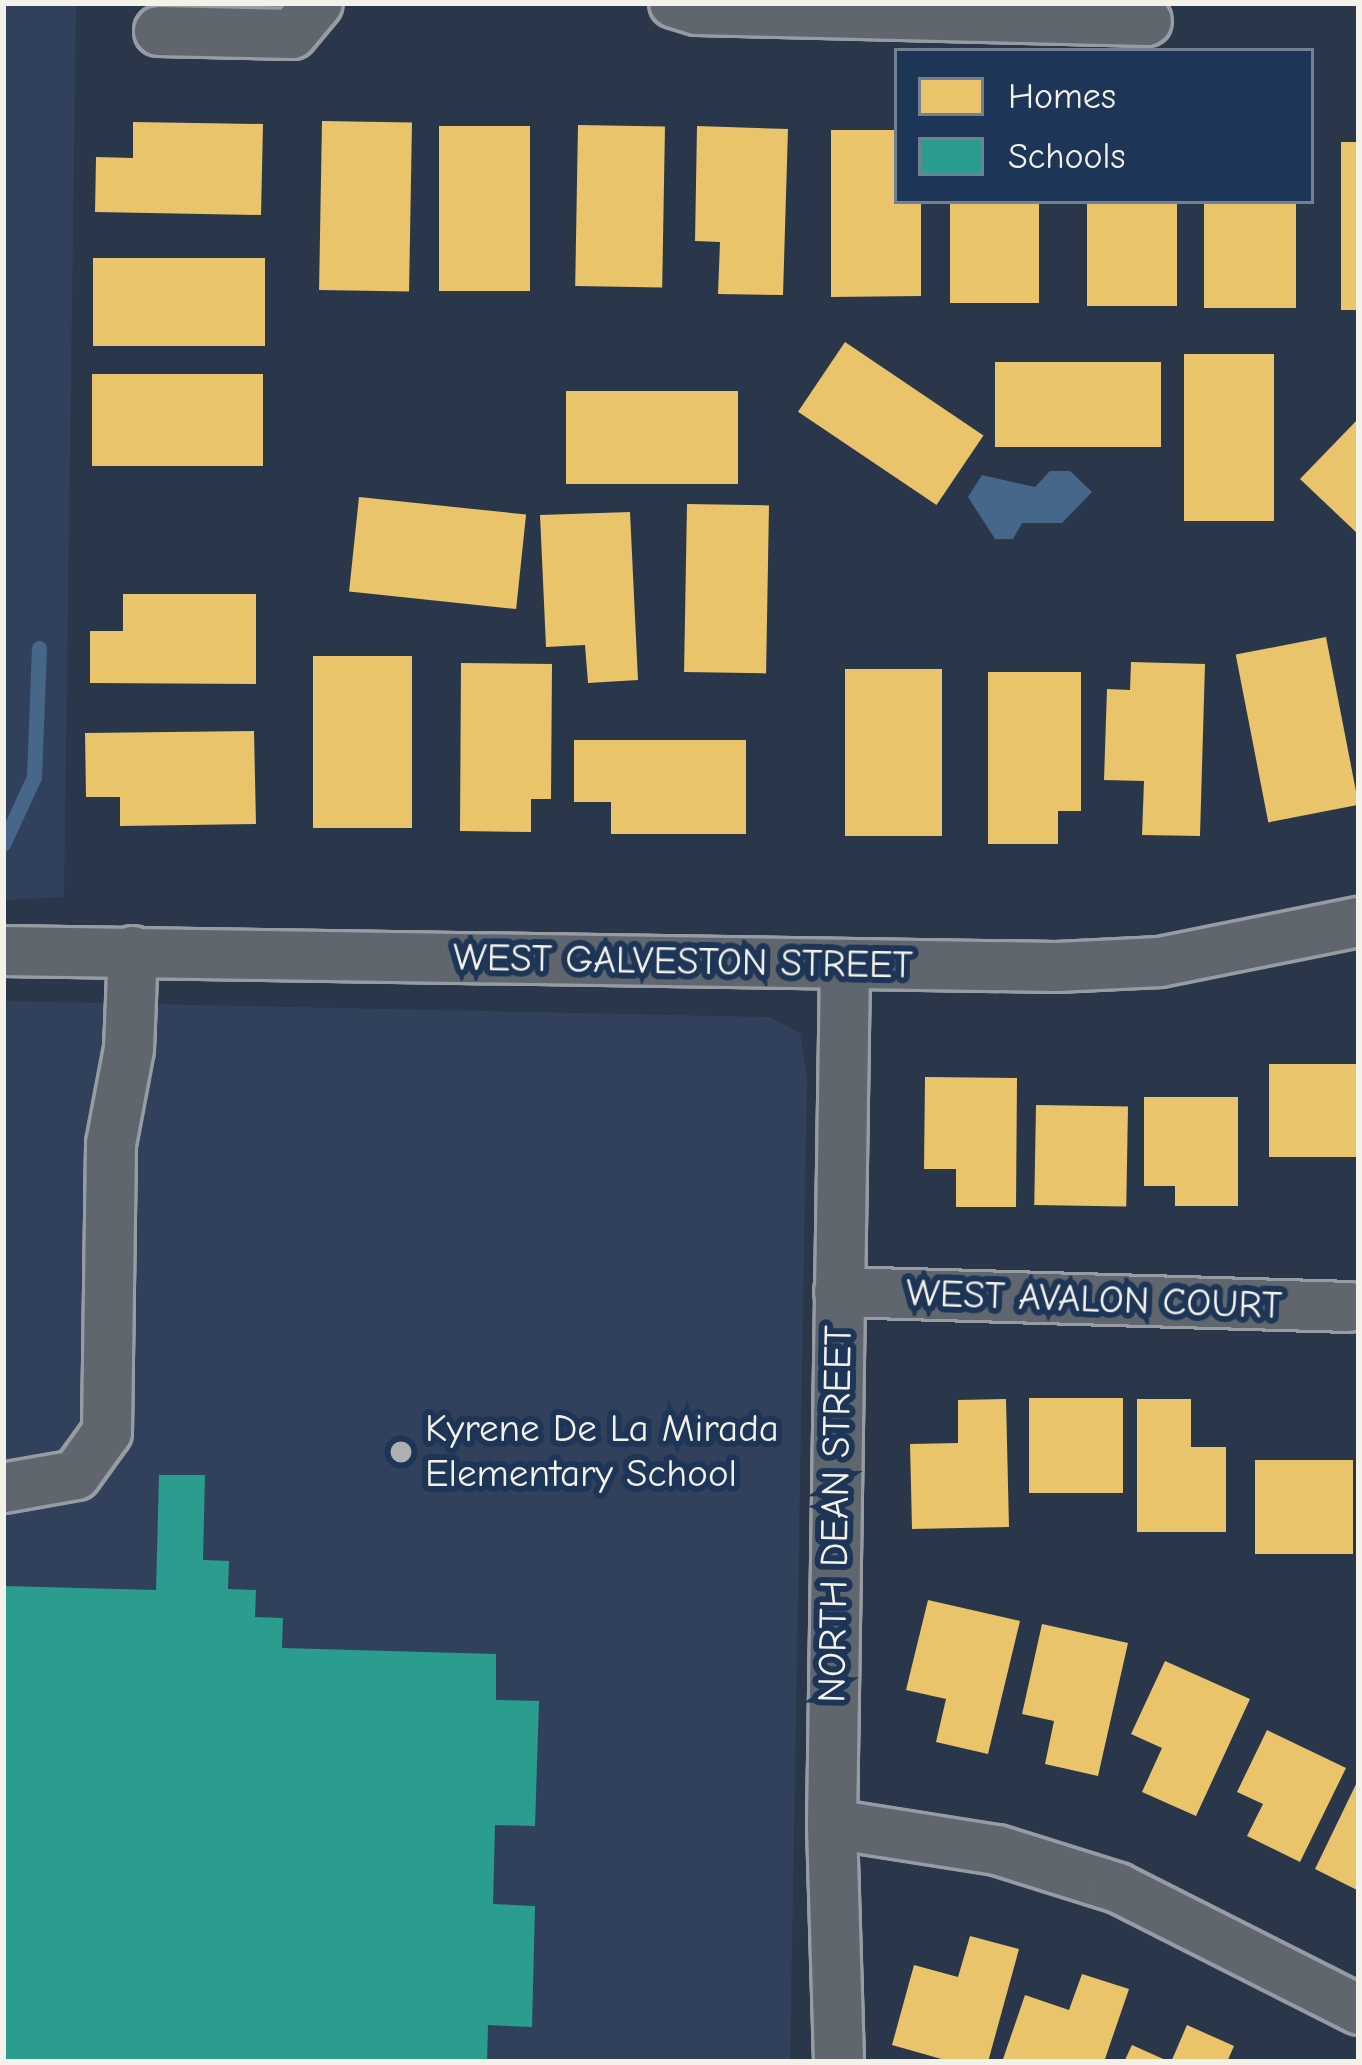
<!DOCTYPE html>
<html>
<head>
<meta charset="utf-8">
<style>
	body { margin:0 }
	#map { position:relative; width:1362px; height:2065px; overflow:hidden; background:#2a374a; font-family:"Comic Neue",sans-serif }
	div>[style] { position:absolute }
	.built>* { inset:0; background:#31415c }
	.water>* { inset:0; background:#46678a }
	.homes>* { inset:0; background:#e9c46a; transform-origin:0 0 }
	.schools>* { inset:0; background:#2a9d8f }
	.stream>* { height:15px; margin:-7.5px; padding:0 7.5px; transform-origin:7.5px; border-radius:7.5px; background:#46678a }
	.roads { filter:drop-shadow(3px 0 #979ca3) drop-shadow(-3px 0 #979ca3) drop-shadow(0 3px #979ca3) drop-shadow(0 -3px #979ca3) }
	.minor>* { height:48px; margin:-24px; padding:0 24px; transform-origin:24px; border-radius:24px; background:#60666e }
	.dots>* { width:33px; height:33px; translate:-50% -50%; box-sizing:border-box; border:6px solid #1d3557; border-radius:50% }
	span { translate:-50% -50%; white-space:nowrap; text-align:center; line-height:1.15; -webkit-text-stroke:12px #1d3557; paint-order:stroke }
	.street-label { font-size:39px; color:#f4f1e8 }
	.poi-label { font-size:39px; color:#f4f1e8 }
	.left { translate:0 -50%; text-align:left }
	.frame { position:absolute; inset:0; border:6px solid #f4f1e8; pointer-events:none }
	.legend { position:absolute; left:894px; top:48px; width:420px; height:156px; box-sizing:border-box; background:#1d3557; border:3px solid #738091; margin:0; padding:15px 21px; list-style:none; font-size:36px; color:#f4f1e8 }
	.legend li { display:flex; align-items:center; gap:24px; height:60px }
	.legend b { width:60px; border:3px solid #738091 }
</style>
</head>
<body>
<div id="map">
	<div class="built">
		<i style="clip-path:polygon(3px 3px,76px 3px,64px 897px,3px 900px)"></i>
		<i style="clip-path:polygon(3px 1001px,769px 1017px,800px 1033px,807px 1077px,790px 2062px,3px 2062px)"></i>
	</div>
	<div class="water">
		<i style="clip-path:polygon(1050px 471px,1070px 471px,1092px 492px,1062px 523px,1022px 523px,1013px 539px,995px 539px,968px 497px,982px 475px,1035px 487px)"></i>
	</div>
	<div class="homes">
		<i style="left:322px;top:121px;width:90px;height:169px;rotate:1deg"></i>
		<i style="clip-path:polygon(133px 122px,263px 124px,261px 215px,95px 212px,96px 157px,133px 158px)"></i>
		<i style="left:578px;top:125px;width:87px;height:161px;rotate:1deg"></i>
		<i style="left:439px;top:126px;width:91px;height:165px"></i>
		<i style="clip-path:polygon(697px 126px,788px 129px,783px 295px,718px 294px,720px 242px,695px 241px)"></i>
		<i style="clip-path:polygon(831px 130px,897px 130px,897px 201px,921px 201px,921px 296px,831px 297px)"></i>
		<i style="left:1341px;top:142px;width:18px;height:168px"></i>
		<i style="left:950px;top:201px;width:89px;height:102px"></i>
		<i style="left:1087px;top:201px;width:90px;height:105px"></i>
		<i style="left:1204px;top:201px;width:92px;height:107px"></i>
		<i style="left:93px;top:258px;width:172px;height:88px"></i>
		<i style="left:845px;top:342px;width:167px;height:84px;rotate:34deg"></i>
		<i style="left:1184px;top:354px;width:90px;height:167px"></i>
		<i style="left:995px;top:362px;width:166px;height:85px"></i>
		<i style="left:92px;top:374px;width:171px;height:92px"></i>
		<i style="left:738px;top:391px;width:93px;height:172px;rotate:90deg"></i>
		<i style="clip-path:polygon(1359px 418px,1359px 535px,1300px 479px)"></i>
		<i style="left:359px;top:497px;width:168px;height:95px;rotate:6deg"></i>
		<i style="left:687px;top:504px;width:82px;height:168px;rotate:1deg"></i>
		<i style="clip-path:polygon(630px 512px,638px 680px,588px 683px,585px 645px,546px 647px,540px 515px)"></i>
		<i style="clip-path:polygon(123px 594px,256px 594px,256px 684px,90px 683px,90px 631px,123px 631px)"></i>
		<i style="left:1326px;top:637px;width:171px;height:92px;rotate:79deg"></i>
		<i style="left:313px;top:656px;width:99px;height:172px"></i>
		<i style="clip-path:polygon(1131px 662px,1205px 664px,1200px 836px,1142px 835px,1144px 781px,1104px 780px,1107px 689px,1130px 690px)"></i>
		<i style="clip-path:polygon(461px 663px,552px 664px,551px 799px,531px 799px,531px 832px,460px 831px)"></i>
		<i style="left:845px;top:669px;width:97px;height:167px"></i>
		<i style="clip-path:polygon(988px 672px,1081px 672px,1081px 811px,1058px 811px,1058px 844px,988px 844px)"></i>
		<i style="clip-path:polygon(254px 731px,256px 824px,120px 826px,120px 797px,86px 797px,85px 733px)"></i>
		<i style="clip-path:polygon(574px 740px,746px 740px,746px 834px,611px 834px,611px 802px,574px 802px)"></i>
		<i style="left:1269px;top:1064px;width:90px;height:93px"></i>
		<i style="clip-path:polygon(925px 1077px,1017px 1078px,1016px 1207px,956px 1207px,956px 1169px,924px 1169px)"></i>
		<i style="clip-path:polygon(1144px 1097px,1238px 1097px,1238px 1206px,1175px 1206px,1175px 1186px,1144px 1186px)"></i>
		<i style="left:1036px;top:1105px;width:92px;height:100px;rotate:1deg"></i>
		<i style="left:1029px;top:1398px;width:94px;height:95px"></i>
		<i style="clip-path:polygon(1006px 1399px,1009px 1527px,912px 1529px,910px 1444px,958px 1443px,958px 1400px)"></i>
		<i style="clip-path:polygon(1137px 1399px,1191px 1399px,1191px 1447px,1226px 1447px,1226px 1532px,1137px 1532px)"></i>
		<i style="left:1255px;top:1460px;width:98px;height:94px"></i>
		<i style="clip-path:polygon(928px 1600px,1020px 1621px,988px 1754px,936px 1742px,946px 1699px,906px 1690px)"></i>
		<i style="clip-path:polygon(1042px 1624px,1128px 1643px,1098px 1776px,1045px 1764px,1054px 1721px,1022px 1714px)"></i>
		<i style="clip-path:polygon(1165px 1661px,1250px 1699px,1196px 1816px,1142px 1792px,1162px 1748px,1131px 1734px)"></i>
		<i style="clip-path:polygon(1267px 1730px,1346px 1768px,1300px 1862px,1247px 1836px,1263px 1804px,1237px 1792px)"></i>
		<i style="clip-path:polygon(1359px 1778px,1359px 1891px,1315px 1869px)"></i>
		<i style="clip-path:polygon(970px 1936px,1019px 1949px,988px 2062px,952px 2062px,892px 2045px,914px 1965px,958px 1977px)"></i>
		<i style="clip-path:polygon(1082px 1974px,1129px 1989px,1104px 2062px,1002px 2062px,1025px 1995px,1069px 2010px)"></i>
		<i style="clip-path:polygon(1187px 2025px,1234px 2046px,1227px 2062px,1171px 2062px)"></i>
		<i style="clip-path:polygon(1132px 2045px,1170px 2062px,1124px 2062px)"></i>
	</div>
	<div class="schools">
		<i style="clip-path:polygon(159px 1475px,205px 1475px,203px 1560px,229px 1561px,228px 1589px,256px 1590px,255px 1617px,283px 1618px,282px 1648px,496px 1654px,496px 1700px,539px 1701px,535px 1826px,495px 1825px,493px 1904px,535px 1906px,532px 2027px,488px 2025px,487px 2062px,3px 2062px,3px 1586px,156px 1590px)"></i>
	</div>
	<div class="stream">
		<i style="left:3px;top:844px;width:74px;rotate:-65.2deg"></i>
		<i style="left:34px;top:777px;width:129px;rotate:-87.8deg"></i>
	</div>
	<div class="roads">
		<div class="minor">
			<i style="left:674px;top:3px;width:24px;rotate:17deg"></i>
			<i style="left:697px;top:10px;width:450px;rotate:1.4deg"></i>
			<i style="left:159px;top:31px;width:133px;rotate:1.3deg"></i>
			<i style="left:292px;top:34px;width:40px;rotate:-50deg"></i>
			<i style="left:3px;top:951px;width:1054px;rotate:0.87deg"></i>
			<i style="left:1057px;top:967px;width:103px;rotate:-2.8deg"></i>
			<i style="left:1160px;top:962px;width:203px;rotate:-11.4deg"></i>
			<i style="left:839px;top:1292px;width:510px;rotate:1.68deg"></i>
			<i style="left:3px;top:1488px;width:74px;rotate:-10.1deg"></i>
			<i style="left:76px;top:1475px;width:53px;rotate:-54.2deg"></i>
			<i style="left:107px;top:1432px;width:288px;rotate:-89.2deg"></i>
			<i style="left:111px;top:1144px;width:97px;rotate:-79.3deg"></i>
			<i style="left:129px;top:1049px;width:98px;rotate:-87.7deg"></i>
			<i style="left:832px;top:1824px;width:167px;rotate:9deg"></i>
			<i style="left:997px;top:1850px;width:127px;rotate:17.4deg"></i>
			<i style="left:1118px;top:1888px;width:270px;rotate:26.8deg"></i>
			<i style="left:839px;top:2062px;width:238px;rotate:-91.7deg"></i>
			<i style="left:832px;top:1824px;width:859px;rotate:-89.13deg"></i>
		</div>
	</div>
	<div class="dots">
		<i style="left:401px;top:1452px;background:#adb0b1"></i>
	</div>
	<div class="street-label">
		<span style="left:683px;top:962px;rotate:1deg">WEST GALVESTON STREET</span>
		<span style="left:1094px;top:1300px;rotate:2deg">WEST AVALON COURT</span>
		<span style="left:836px;top:1514px;rotate:-89deg">NORTH DEAN STREET</span>
	</div>
	<div class="poi-label">
		<span class="left" style="left:425px;top:1452px">Kyrene De La Mirada<br>Elementary School</span>
	</div>
	<div class="frame"></div>
	<ul class="legend">
	<li><b style="height:33px;background:#e9c46a"></b>Homes</li>
	<li><b style="height:33px;background:#2a9d8f"></b>Schools</li>
	</ul>
</div>
</body>
</html>
